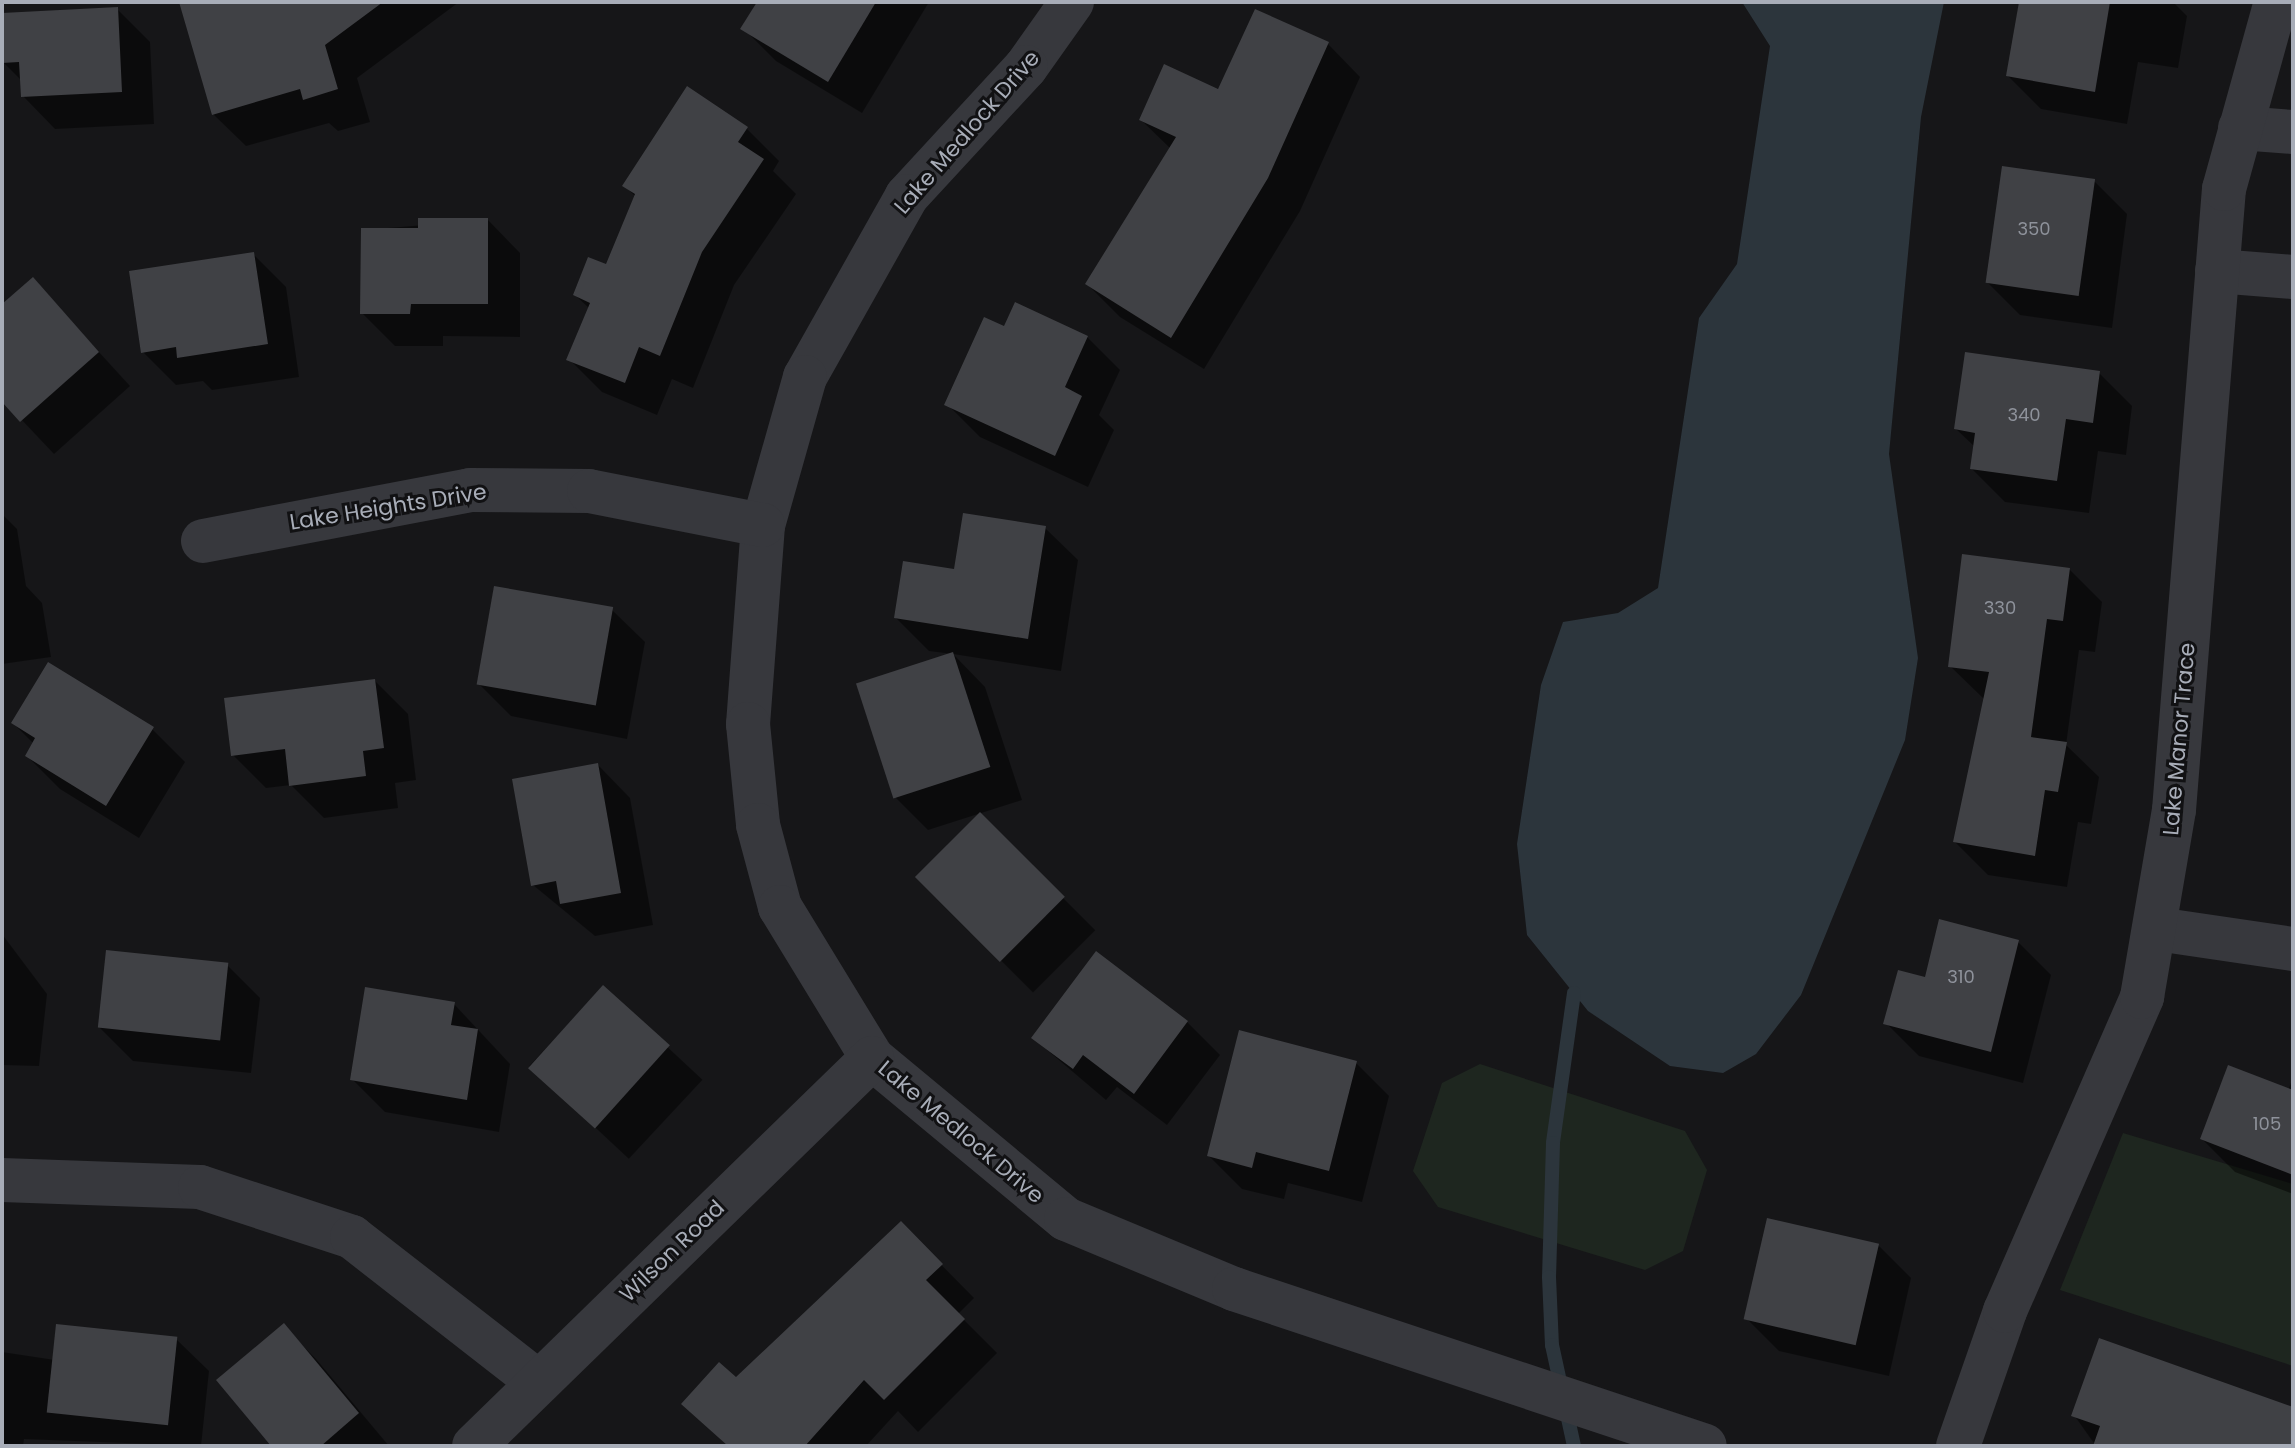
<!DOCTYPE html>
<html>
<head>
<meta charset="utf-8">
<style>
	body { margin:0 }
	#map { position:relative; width:2295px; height:1448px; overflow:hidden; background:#161618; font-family:Poppins,sans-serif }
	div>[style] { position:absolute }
	.green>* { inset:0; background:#1e261f }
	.water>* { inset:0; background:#2c353c }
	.shadow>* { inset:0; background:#0007; transform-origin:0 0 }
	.stream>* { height:14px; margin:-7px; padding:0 7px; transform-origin:7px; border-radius:7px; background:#2c353c }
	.building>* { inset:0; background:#404145; transform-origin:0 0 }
	.minor>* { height:44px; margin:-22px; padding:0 22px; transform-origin:22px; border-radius:22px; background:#37383d }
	span { translate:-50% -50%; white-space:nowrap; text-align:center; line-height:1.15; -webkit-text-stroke:6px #111113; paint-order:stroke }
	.number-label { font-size:18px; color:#8e929b }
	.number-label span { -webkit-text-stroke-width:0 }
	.street-label { font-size:22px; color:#a8adb8 }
	.frame { position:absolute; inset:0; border:4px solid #a8adb8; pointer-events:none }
</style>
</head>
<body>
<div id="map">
	<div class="green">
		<i style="clip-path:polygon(1480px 1064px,1685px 1131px,1707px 1170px,1683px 1251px,1645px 1270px,1438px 1207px,1413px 1171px,1442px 1083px)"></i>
		<i style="clip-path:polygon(2123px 1133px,2293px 1184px,2293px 1366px,2060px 1290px)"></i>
	</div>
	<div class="water">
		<i style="clip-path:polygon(1742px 2px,1944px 2px,1921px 117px,1889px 454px,1918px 658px,1905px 740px,1801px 995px,1756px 1054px,1723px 1073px,1670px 1066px,1588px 1011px,1527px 935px,1517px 844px,1541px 685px,1563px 622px,1618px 613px,1658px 588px,1699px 318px,1737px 264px,1770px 46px)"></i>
	</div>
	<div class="shadow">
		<i style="clip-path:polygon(192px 2px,459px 2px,357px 78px,370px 122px,338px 131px,329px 123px,246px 146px,213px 114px)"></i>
		<i style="clip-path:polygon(759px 2px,929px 2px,862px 113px,776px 61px,743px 28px)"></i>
		<i style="clip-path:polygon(2021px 2px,2173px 2px,2187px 16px,2178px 68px,2138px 62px,2127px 124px,2041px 109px,2008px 76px)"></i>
		<i style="clip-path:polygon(117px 9px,150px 42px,154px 124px,55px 129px,23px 96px,22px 81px,3px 62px,2px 15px)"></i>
		<i style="clip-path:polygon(1328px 44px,1360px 77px,1300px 211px,1204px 369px,1120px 317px,1087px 284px,1171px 149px,1141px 120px)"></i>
		<i style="clip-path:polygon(746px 128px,779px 161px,773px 171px,796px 194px,734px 285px,693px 388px,672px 379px,657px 415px,602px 392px,569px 359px,590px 309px,575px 295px,607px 266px,636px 197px,624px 185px)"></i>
		<i style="clip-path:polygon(2094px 181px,2127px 214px,2112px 328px,2020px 315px,1987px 282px)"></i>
		<i style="clip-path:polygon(488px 220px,520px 253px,520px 337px,443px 336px,443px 346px,395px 346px,362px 313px,363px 230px)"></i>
		<i style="clip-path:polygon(253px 254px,286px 287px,299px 377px,212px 390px,203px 381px,176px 385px,143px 352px)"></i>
		<i style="clip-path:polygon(33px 280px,130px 386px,54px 454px,2px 399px,2px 307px)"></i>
		<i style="clip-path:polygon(1005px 328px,1087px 337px,1120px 370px,1099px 415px,1114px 430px,1088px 487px,980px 437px,947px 404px)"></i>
		<i style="clip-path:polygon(2099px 373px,2132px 406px,2126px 455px,2098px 451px,2089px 513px,2005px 502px,1972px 469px,1975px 447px,1956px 429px)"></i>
		<i style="clip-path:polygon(2px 514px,17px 529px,26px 586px,42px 603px,51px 657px,2px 664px)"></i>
		<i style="clip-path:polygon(1045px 528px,1078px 560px,1061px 671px,953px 654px,985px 687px,1022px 800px,928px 830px,896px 798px,953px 654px,929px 651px,896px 618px,956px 571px)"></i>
		<i style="clip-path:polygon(2069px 569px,2102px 602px,2095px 652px,2079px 650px,2066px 745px,2099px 777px,2091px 824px,2078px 822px,2067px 887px,1988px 875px,1955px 842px,1985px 700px,1950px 666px)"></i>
		<i style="clip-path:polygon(612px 610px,645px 642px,627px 739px,511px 716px,478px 683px)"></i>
		<i style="clip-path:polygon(375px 681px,408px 714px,416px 780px,395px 783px,398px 808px,324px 818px,291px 785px,266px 788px,233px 755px)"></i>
		<i style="clip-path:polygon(13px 723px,152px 729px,185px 762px,139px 838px,60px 789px,27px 756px,34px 744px)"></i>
		<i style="clip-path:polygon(598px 765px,630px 798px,653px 925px,595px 936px,533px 885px)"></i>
		<i style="left:980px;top:815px;width:163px;height:88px;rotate:45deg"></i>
		<i style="clip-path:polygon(2px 934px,47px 994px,39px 1066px,2px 1065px)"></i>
		<i style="clip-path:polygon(2018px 942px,2051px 975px,2023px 1083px,1919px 1056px,1886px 1023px,1926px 979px)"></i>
		<i style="clip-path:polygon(227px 965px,260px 998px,251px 1073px,133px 1061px,100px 1028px)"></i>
		<i style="left:603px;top:987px;width:136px;height:108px;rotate:43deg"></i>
		<i style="clip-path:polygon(454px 1004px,510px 1064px,499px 1132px,385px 1112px,352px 1079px)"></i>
		<i style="clip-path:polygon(1187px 1022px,1220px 1055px,1167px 1125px,1117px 1087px,1106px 1100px,1033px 1038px)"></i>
		<i style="clip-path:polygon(1356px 1063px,1389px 1096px,1362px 1202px,1288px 1183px,1284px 1199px,1242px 1189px,1209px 1156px)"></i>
		<i style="clip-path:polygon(2293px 1077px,2293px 1194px,2235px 1172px,2202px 1139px,2288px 1091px)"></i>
		<i style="clip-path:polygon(901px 1224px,974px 1298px,958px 1314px,997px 1353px,918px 1432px,898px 1411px,866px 1446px,728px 1446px,684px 1403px,736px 1380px)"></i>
		<i style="clip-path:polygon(1878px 1245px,1911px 1278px,1889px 1376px,1779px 1351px,1746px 1318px)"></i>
		<i style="clip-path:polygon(283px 1326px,316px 1359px,389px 1446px,274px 1446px)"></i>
		<i style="clip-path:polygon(176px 1339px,209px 1371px,201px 1446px,24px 1439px,23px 1446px,2px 1446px,2px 1352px,55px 1360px)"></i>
		<i style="clip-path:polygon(2293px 1410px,2293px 1446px,2096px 1446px,2074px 1415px)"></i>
	</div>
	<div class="stream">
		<i style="left:1574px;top:993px;width:151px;rotate:98deg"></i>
		<i style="left:1553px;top:1143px;width:134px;rotate:91.7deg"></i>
		<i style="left:1549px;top:1277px;width:68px;rotate:87.5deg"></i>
		<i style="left:1552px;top:1345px;width:103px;rotate:77.7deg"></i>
	</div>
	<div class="building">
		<i style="clip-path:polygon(179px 2px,383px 2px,325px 45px,338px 89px,303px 100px,300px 89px,212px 115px)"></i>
		<i style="clip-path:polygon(757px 2px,876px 2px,828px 82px,740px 29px)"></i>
		<i style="clip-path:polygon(2019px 2px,2110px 2px,2095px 92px,2006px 76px)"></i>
		<i style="clip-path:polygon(118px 7px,122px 92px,21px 97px,19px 62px,2px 63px,2px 13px)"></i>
		<i style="clip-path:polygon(1255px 9px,1329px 42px,1268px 178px,1171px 338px,1085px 284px,1176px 137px,1139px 120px,1164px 64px,1218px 89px)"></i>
		<i style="clip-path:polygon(687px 86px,748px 127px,738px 142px,764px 159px,702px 252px,660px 356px,639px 347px,625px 383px,566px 360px,590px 303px,573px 295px,588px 257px,606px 264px,635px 194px,622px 186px)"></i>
		<i style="left:2002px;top:166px;width:94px;height:118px;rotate:8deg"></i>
		<i style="clip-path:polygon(418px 218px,488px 218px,488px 304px,411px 304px,410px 314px,360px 314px,361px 228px,418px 228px)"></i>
		<i style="clip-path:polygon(254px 252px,268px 344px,177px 358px,176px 347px,141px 353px,129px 271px)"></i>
		<i style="clip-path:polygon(33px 277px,99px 352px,20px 422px,2px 402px,2px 304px)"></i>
		<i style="clip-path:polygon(1015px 302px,1088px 336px,1065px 387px,1082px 396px,1055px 456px,944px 405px,984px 317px,1004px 326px)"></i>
		<i style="clip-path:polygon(1965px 352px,2100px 371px,2093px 423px,2066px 419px,2057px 481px,1970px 469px,1975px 433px,1954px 429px)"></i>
		<i style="clip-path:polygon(963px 513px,1046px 526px,1028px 639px,894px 618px,903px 561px,954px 569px)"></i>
		<i style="clip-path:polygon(1962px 554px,2070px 568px,2063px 621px,2047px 619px,2031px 737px,2067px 742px,2058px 792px,2045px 790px,2035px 856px,1953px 842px,1989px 672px,1948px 667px)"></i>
		<i style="left:494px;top:586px;width:121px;height:100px;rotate:10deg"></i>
		<i style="left:953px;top:652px;width:121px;height:102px;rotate:72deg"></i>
		<i style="clip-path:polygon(48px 662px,154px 727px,106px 806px,25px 756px,35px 738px,11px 723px)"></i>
		<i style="clip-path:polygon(375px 679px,384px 748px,363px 751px,366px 776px,289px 786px,285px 749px,231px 756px,224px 698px)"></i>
		<i style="clip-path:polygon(598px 763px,621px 893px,560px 904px,556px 881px,531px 886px,512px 779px)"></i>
		<i style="left:980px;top:812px;width:120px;height:92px;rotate:45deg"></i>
		<i style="clip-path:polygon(1939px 919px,2019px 940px,1991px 1052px,1883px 1024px,1898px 970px,1925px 977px)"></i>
		<i style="left:106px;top:950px;width:123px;height:78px;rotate:6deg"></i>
		<i style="clip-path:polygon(1096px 951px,1188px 1021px,1134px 1094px,1083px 1055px,1073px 1069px,1031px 1038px)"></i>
		<i style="left:603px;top:985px;width:90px;height:112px;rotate:42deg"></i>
		<i style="clip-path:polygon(365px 987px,455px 1002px,451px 1025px,478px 1029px,467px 1100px,350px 1080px)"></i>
		<i style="clip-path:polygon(1239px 1030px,1357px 1061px,1329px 1171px,1256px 1152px,1252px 1168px,1207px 1156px)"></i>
		<i style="clip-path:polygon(2228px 1065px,2293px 1090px,2293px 1175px,2200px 1139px)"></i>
		<i style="left:1767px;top:1218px;width:115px;height:104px;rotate:13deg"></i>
		<i style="clip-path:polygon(901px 1221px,943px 1264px,926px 1280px,965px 1319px,884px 1400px,864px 1380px,805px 1446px,728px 1446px,681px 1404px,719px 1362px,736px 1377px)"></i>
		<i style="clip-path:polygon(284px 1323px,359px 1413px,321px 1446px,271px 1446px,216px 1380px)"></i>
		<i style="left:56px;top:1324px;width:122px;height:89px;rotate:6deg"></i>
		<i style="clip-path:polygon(2099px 1338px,2293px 1407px,2293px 1446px,2093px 1446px,2100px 1426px,2071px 1416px)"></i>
	</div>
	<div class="minor">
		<i style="left:1072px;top:2px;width:80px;rotate:125.3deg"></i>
		<i style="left:1026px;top:67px;width:176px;rotate:132.7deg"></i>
		<i style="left:907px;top:196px;width:208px;rotate:119.4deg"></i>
		<i style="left:805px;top:377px;width:154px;rotate:105.8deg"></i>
		<i style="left:763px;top:525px;width:200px;rotate:94.3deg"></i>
		<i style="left:748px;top:724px;width:101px;rotate:84.3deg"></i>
		<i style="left:758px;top:825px;width:85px;rotate:75deg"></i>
		<i style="left:780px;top:907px;width:177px;rotate:58.6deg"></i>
		<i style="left:872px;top:1058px;width:252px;rotate:39.7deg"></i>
		<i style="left:1066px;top:1219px;width:182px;rotate:22.6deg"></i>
		<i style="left:1234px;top:1289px;width:496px;rotate:18.4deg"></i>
		<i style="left:2240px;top:128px;width:53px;rotate:4.3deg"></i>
		<i style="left:2217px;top:271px;width:76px;rotate:4.5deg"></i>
		<i style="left:203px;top:541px;width:272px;rotate:-10.8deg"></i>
		<i style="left:470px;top:490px;width:119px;rotate:0.5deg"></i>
		<i style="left:589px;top:491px;width:177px;rotate:11.1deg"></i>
		<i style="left:2157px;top:929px;width:137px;rotate:8.4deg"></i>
		<i style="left:2px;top:1180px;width:198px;rotate:2deg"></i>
		<i style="left:200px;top:1187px;width:160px;rotate:18.2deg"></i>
		<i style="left:352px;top:1237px;width:234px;rotate:37.9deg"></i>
		<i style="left:474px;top:1446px;width:556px;rotate:-44.27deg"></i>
		<i style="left:1958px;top:1446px;width:143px;rotate:-70.8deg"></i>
		<i style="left:2005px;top:1311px;width:343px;rotate:-66.4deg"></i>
		<i style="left:2142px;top:997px;width:190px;rotate:-80.3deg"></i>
		<i style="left:2174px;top:810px;width:623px;rotate:-85.4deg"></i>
		<i style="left:2224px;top:189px;width:194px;rotate:-74.5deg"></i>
	</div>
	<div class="number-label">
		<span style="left:2034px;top:229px">350</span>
		<span style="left:2024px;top:415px">340</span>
		<span style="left:2000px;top:608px">330</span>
		<span style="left:1961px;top:977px">310</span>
		<span style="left:2267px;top:1124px">105</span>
	</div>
	<div class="street-label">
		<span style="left:967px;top:132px;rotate:-49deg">Lake Medlock Drive</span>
		<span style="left:388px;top:507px;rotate:-9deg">Lake Heights Drive</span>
		<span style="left:2179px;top:739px;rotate:-85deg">Lake Manor Trace</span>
		<span style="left:961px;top:1132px;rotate:40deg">Lake Medlock Drive</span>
		<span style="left:672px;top:1251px;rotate:-44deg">Wilson Road</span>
	</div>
	<div class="frame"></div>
</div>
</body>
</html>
